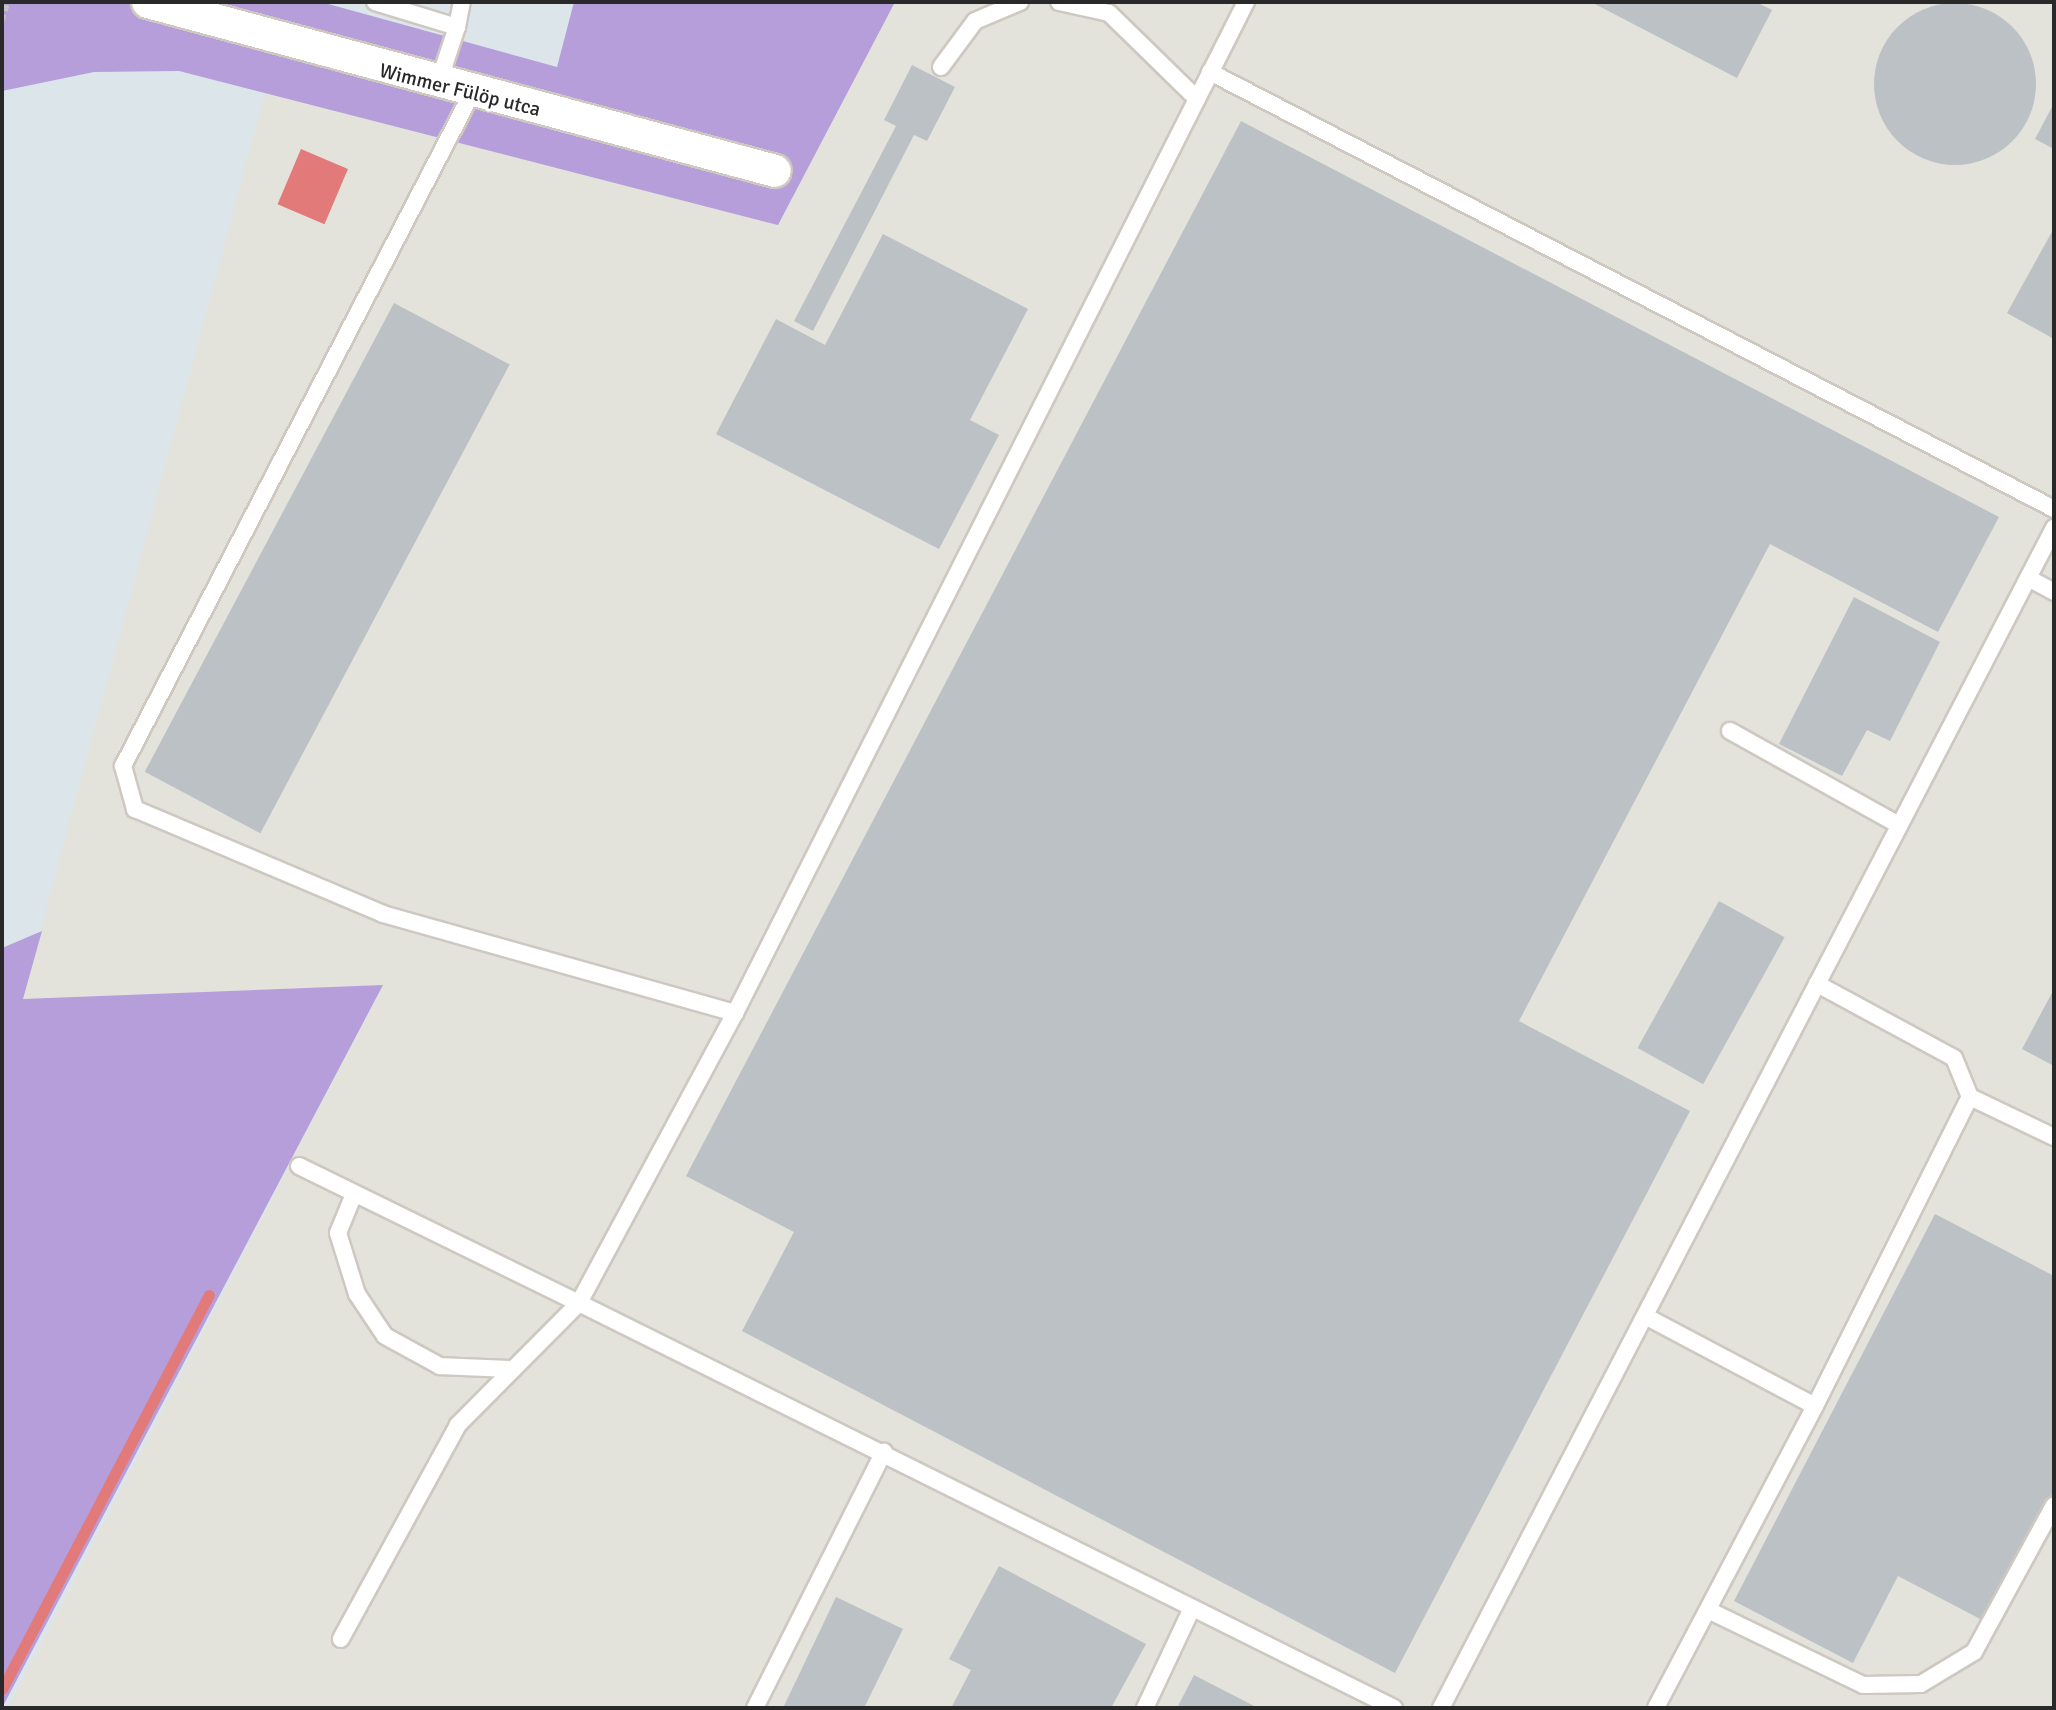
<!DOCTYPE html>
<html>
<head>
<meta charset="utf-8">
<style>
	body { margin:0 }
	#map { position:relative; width:2056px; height:1710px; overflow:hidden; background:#dce6ea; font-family:Signika,sans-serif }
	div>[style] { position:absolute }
	.industrial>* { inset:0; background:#e3e3dc }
	.green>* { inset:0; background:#b69edb }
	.water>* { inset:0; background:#e27a7a; transform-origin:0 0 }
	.stream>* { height:11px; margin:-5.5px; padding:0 5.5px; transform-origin:5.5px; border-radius:5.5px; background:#e27a7a }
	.building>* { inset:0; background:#bcc1c5; transform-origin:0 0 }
	.round { border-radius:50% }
	.path>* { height:5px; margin-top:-2.5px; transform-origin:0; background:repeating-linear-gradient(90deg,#c3c3c3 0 6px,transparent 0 10px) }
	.roads { filter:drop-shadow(2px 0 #cec8c1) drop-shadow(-2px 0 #cec8c1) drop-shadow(0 2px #cec8c1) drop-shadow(0 -2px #cec8c1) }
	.service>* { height:16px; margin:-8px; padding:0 8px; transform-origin:8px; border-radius:8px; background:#fff }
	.minor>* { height:32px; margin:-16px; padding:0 16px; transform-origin:16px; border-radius:16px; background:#fff }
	span { translate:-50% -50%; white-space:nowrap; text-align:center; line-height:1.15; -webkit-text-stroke:6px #fff; paint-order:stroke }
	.street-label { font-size:20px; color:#292929 }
	.frame { position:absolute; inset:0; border:4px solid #292929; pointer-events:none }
</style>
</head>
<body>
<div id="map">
	<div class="industrial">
		<i style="clip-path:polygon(895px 2px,2054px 2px,2054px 1708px,8px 1708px,383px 985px,22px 999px,266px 90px,778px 225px)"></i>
	</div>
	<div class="green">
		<i style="clip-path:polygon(2px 2px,321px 2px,557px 67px,574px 2px,895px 2px,778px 225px,179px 71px,94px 72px,2px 91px)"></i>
		<i style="clip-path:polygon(42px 931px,23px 999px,383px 985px,2px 1708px,2px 948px)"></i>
	</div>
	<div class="water">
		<i style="left:301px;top:149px;width:51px;height:60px;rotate:23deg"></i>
	</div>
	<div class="stream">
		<i style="left:2px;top:1689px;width:445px;rotate:-62.3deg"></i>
	</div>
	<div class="building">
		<i style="clip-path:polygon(1591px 2px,1756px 2px,1772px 10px,1737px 78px)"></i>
		<i class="round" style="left:1874px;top:3px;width:162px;height:162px"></i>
		<i style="clip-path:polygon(912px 65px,955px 87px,927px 141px,914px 135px,813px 331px,794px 321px,896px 126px,884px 120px)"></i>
		<i style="clip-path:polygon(2054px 103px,2054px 149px,2035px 139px)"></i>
		<i style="clip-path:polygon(1241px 121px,1999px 517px,1938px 632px,1770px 544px,1519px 1021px,1690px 1111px,1395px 1673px,742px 1331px,794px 1232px,686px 1176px)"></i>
		<i style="clip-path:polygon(2054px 228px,2054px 339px,2007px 313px)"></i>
		<i style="clip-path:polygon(883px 234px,1028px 309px,970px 420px,999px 435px,939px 549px,716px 434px,776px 319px,825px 345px)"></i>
		<i style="left:394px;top:303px;width:131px;height:531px;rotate:28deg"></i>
		<i style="clip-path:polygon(1854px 597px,1940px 642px,1890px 741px,1867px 730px,1842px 776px,1779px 744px)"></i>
		<i style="left:1719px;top:901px;width:75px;height:168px;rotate:29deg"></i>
		<i style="clip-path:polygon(2054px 989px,2054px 1066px,2022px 1049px)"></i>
		<i style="clip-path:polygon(1935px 1214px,2054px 1276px,2054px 1490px,1986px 1622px,1898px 1576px,1853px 1663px,1734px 1601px)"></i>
		<i style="clip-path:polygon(999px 1566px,1146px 1644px,1111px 1708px,951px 1708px,971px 1670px,949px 1659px)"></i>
		<i style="clip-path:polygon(836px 1597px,903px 1629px,864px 1708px,783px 1708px)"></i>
		<i style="clip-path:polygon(1194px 1675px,1258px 1708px,1177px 1708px)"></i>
	</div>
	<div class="path">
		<i style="left:2px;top:20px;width:19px;rotate:-72deg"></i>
	</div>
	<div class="roads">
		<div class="service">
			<i style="left:375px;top:2px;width:86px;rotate:17deg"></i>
			<i style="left:457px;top:27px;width:25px;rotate:-79deg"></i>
			<i style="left:1059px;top:2px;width:51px;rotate:12.4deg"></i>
			<i style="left:1109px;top:13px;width:123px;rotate:44.3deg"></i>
			<i style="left:1246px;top:2px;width:1133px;rotate:116.81deg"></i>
			<i style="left:735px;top:1013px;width:329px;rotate:118.3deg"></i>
			<i style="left:579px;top:1303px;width:910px;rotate:26.42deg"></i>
			<i style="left:941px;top:67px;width:57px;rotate:-53.5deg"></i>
			<i style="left:975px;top:21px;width:49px;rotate:-22.9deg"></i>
			<i style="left:1210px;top:72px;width:950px;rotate:27.37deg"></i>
			<i style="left:438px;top:84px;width:60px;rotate:-71.6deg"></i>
			<i style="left:472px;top:93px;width:758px;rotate:117.41deg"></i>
			<i style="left:123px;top:766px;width:45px;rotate:74.4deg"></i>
			<i style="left:135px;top:809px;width:269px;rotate:22.9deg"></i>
			<i style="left:383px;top:914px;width:366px;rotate:15.7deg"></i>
			<i style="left:2028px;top:578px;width:30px;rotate:28deg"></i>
			<i style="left:1730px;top:731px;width:193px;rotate:29.1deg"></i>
			<i style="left:1970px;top:1097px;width:93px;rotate:25.5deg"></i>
			<i style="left:299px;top:1166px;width:312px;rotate:26.1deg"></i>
			<i style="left:579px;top:1303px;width:172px;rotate:134.8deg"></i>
			<i style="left:458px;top:1425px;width:244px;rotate:118.7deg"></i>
			<i style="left:354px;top:1194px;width:42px;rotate:112.3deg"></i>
			<i style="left:338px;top:1233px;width:64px;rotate:72.7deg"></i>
			<i style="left:357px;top:1294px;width:50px;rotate:56.3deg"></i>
			<i style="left:385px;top:1336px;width:63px;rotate:28.6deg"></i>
			<i style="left:440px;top:1366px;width:68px;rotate:2.5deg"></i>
			<i style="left:1645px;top:1316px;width:192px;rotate:27.9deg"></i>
			<i style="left:1815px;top:1406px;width:341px;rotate:117.8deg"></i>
			<i style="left:1815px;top:1406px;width:346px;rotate:-63.4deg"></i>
			<i style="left:1970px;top:1097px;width:42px;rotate:-112.3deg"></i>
			<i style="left:1954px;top:1058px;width:156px;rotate:-151.6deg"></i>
			<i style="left:1708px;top:1610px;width:172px;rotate:25.8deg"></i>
			<i style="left:1863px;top:1685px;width:58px;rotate:-1deg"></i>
			<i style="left:1921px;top:1684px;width:62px;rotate:-31.1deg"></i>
			<i style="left:1974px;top:1652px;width:167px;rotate:-61.4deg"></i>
			<i style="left:755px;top:1708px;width:287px;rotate:-63.3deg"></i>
			<i style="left:1145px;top:1708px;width:110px;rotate:-64.8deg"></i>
			<i style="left:1441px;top:1708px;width:1330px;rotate:-62.55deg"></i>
		</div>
		<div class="minor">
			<i style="left:148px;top:2px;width:649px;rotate:15.08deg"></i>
		</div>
	</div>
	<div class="street-label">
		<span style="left:460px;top:90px;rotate:14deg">Wimmer Fülöp utca</span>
	</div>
	<div class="frame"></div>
</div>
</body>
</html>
